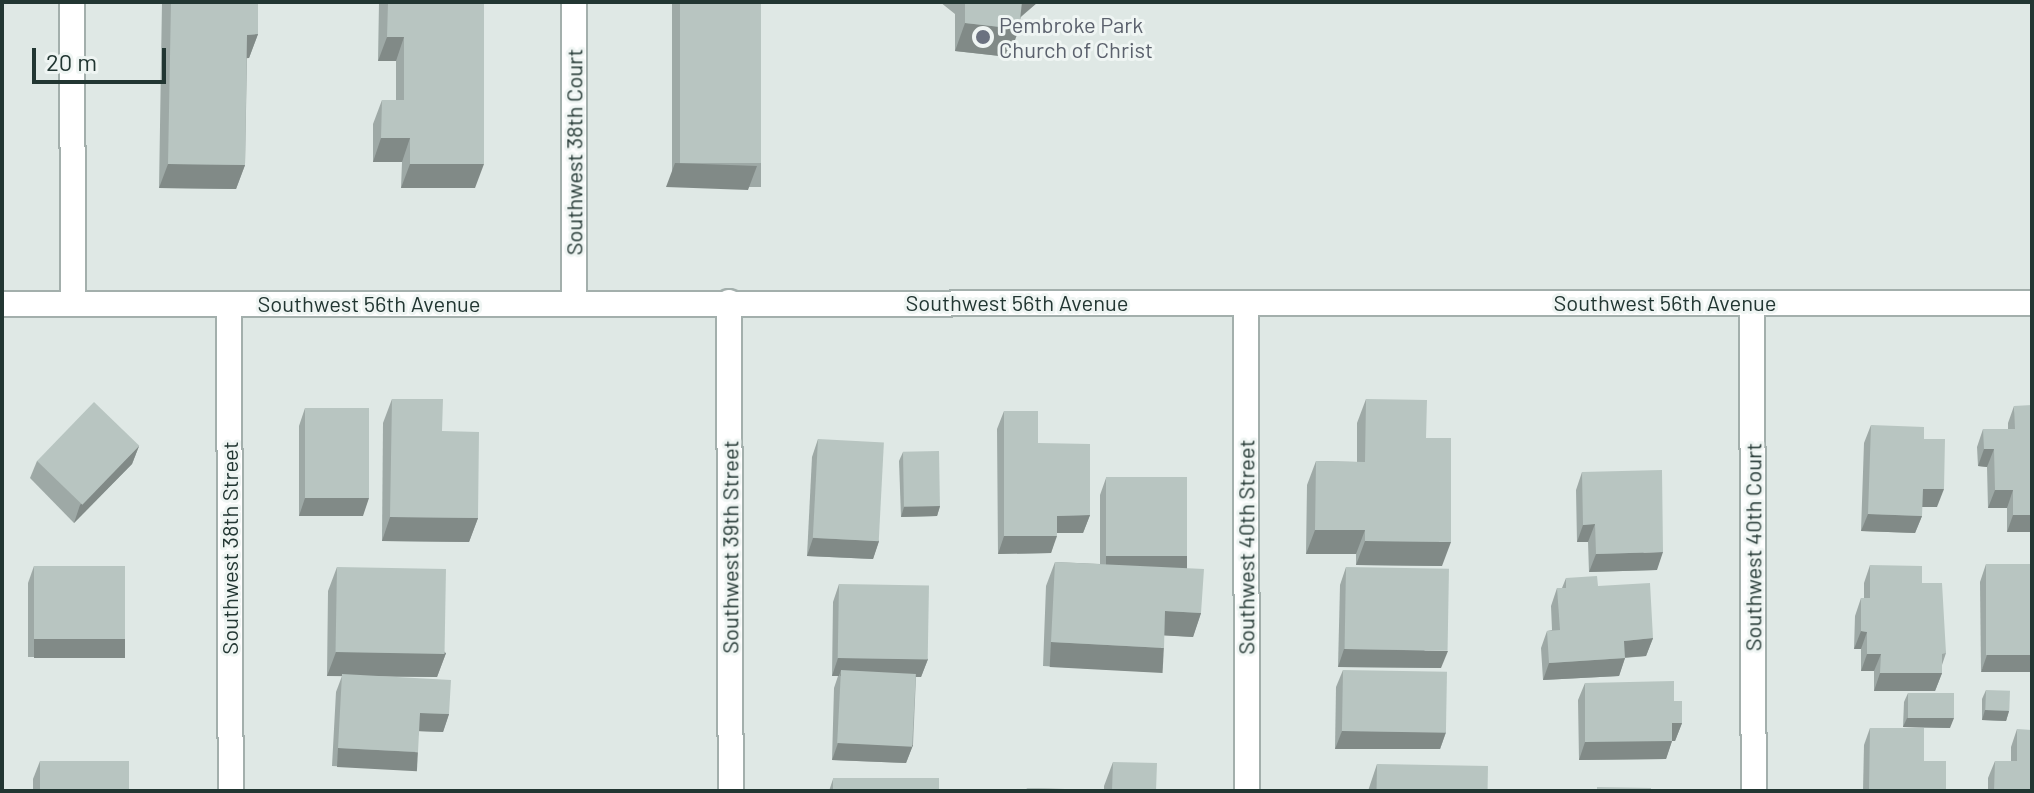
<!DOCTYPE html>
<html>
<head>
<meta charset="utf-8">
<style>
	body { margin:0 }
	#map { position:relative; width:2034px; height:793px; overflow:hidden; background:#dfe8e5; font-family:Barlow,sans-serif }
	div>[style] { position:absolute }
	.roads { filter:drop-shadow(2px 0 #a3afac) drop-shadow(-2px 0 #a3afac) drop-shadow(0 2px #a3afac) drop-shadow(0 -2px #a3afac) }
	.minor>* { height:24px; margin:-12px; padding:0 12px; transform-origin:12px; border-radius:12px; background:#fff }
	.tertiary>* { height:24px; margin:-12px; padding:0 12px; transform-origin:12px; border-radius:12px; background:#fff }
	.wall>* { inset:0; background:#9ea9a6; transform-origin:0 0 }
	.shaded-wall>* { inset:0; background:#818a87; transform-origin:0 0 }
	.building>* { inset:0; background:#b8c5c1; transform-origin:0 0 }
	.dots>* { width:22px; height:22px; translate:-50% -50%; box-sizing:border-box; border:4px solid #eff5f3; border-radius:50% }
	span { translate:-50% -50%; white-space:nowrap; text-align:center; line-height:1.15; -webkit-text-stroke:6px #eff5f3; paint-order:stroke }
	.worship-label { font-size:22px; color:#5b616d }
	.left { translate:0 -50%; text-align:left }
	.street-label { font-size:22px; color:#223632 }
	.frame { position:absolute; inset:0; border:4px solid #223632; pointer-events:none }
	.scale { position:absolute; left:32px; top:48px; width:134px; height:36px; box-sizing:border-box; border:4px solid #223632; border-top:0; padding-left:10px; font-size:24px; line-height:28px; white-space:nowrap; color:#223632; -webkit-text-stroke:6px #eff5f3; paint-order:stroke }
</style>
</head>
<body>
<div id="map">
	<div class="roads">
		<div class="minor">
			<i style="left:72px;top:2px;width:302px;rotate:89.8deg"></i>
			<i style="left:729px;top:302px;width:489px;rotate:89.8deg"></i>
			<i style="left:574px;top:303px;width:301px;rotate:-90deg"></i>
			<i style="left:1246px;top:303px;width:488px;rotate:89.9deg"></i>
			<i style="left:1752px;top:303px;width:488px;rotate:89.8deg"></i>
			<i style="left:229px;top:304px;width:487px;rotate:89.8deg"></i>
		</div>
		<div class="tertiary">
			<i style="left:2px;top:304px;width:2030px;rotate:-0.03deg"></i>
		</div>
	</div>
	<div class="wall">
		<i style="clip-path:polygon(162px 2px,258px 2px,258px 34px,249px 58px,247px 58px,245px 165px,236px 189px,159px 188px)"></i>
		<i style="clip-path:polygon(379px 2px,484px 2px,475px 188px,401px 188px,402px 162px,373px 162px,373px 124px,382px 100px,396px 100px,396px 61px,378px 61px)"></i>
		<i style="left:672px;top:2px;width:89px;height:185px"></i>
		<i style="clip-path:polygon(940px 2px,1038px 2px,1021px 17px,1009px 57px,955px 51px,955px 14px)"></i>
		<i style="clip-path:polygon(392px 399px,442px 431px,478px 518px,469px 542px,382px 541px,383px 423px)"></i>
		<i style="clip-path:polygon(1366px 399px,1426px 438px,1442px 566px,1356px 565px,1356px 554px,1306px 554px,1307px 485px,1316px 461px,1357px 462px,1357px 423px)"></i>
		<i style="clip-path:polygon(2014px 406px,2032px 532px,2007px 532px,2007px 508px,1988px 508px,1987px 467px,1978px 466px,1977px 447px,1983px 429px,2008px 429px,2008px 423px)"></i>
		<i style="clip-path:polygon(305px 408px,363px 516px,299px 516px,299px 426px)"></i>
		<i style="clip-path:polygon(1004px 411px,1038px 443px,1090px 515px,1083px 533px,1057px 533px,1051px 553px,998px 554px,997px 429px)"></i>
		<i style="clip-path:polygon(1871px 425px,1924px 439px,1937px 507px,1922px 507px,1922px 516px,1915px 533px,1861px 531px,1864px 443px)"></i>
		<i style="clip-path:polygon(818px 439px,879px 541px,873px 559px,807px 556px,812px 457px)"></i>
		<i style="clip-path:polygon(139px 446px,132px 464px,74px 523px,30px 478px,37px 461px)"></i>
		<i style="clip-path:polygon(903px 452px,940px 506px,937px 516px,901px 517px,899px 461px)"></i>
		<i style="clip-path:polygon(1582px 472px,1657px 570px,1589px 572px,1588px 542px,1577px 542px,1576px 490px)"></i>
		<i style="clip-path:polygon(1106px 478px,1187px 556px,1183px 568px,1201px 613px,1193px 637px,1164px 635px,1155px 672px,1043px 666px,1046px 586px,1055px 562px,1100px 564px,1100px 495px)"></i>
		<i style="clip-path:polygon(1986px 564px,2032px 564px,1981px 672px,1980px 582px)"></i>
		<i style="clip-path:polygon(1870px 565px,1922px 583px,1946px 653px,1942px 665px,1942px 673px,1935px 691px,1874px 691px,1874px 671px,1861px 671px,1861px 649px,1854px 649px,1855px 616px,1861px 598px,1864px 598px,1864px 583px)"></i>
		<i style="clip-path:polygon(34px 566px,125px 639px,118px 657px,28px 657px,28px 583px)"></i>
		<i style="clip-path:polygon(337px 567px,446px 653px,437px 677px,376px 676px,449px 714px,443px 732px,419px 731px,412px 770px,332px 766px,336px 692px,342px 676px,327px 676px,328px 591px)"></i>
		<i style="clip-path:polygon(1346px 567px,1441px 668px,1338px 667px,1340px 585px)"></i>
		<i style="clip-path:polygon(1566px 578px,1598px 586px,1653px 638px,1646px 656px,1625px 658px,1619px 676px,1543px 680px,1541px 648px,1547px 631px,1552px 630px,1551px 606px,1557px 588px,1562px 588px)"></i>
		<i style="clip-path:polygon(839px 584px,928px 659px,921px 677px,916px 677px,913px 745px,906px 763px,832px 760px,834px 688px,838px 676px,832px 676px,833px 602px)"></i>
		<i style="clip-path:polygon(1343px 670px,1446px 732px,1440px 749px,1335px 749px,1336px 687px)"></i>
		<i style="clip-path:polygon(1585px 683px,1682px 723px,1675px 741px,1672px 741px,1666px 759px,1579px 760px,1578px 700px)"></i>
		<i style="clip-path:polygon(1986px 690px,2009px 711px,2006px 721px,1982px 720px,1982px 699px)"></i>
		<i style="clip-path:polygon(1908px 693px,1950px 728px,1903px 727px,1904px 702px)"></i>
		<i style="clip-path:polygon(1870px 728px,1924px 761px,1946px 791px,1863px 791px,1864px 745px)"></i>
		<i style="clip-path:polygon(2017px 729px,2032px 791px,1988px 791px,1988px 778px,1995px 761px,2011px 761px,2011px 747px)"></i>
		<i style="clip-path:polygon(40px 761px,129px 791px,33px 791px,33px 779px)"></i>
		<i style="clip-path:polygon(1113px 762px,1156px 791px,1026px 791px,1027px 788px,1104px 790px,1104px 786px)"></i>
		<i style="clip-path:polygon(1377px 764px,1488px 791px,1368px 791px)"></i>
		<i style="clip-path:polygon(833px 779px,939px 791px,829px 791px)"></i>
	</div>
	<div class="shaded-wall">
		<i style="clip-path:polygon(1021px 2px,1038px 2px,1013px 23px)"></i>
		<i style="clip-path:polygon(965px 23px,1019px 29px,1009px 57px,955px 51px)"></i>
		<i style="clip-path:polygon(258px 34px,249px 58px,238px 59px,247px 35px)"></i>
		<i style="clip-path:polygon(387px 37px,404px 37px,396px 61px,378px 61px)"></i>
		<i style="clip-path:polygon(381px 138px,410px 138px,402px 162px,373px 162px)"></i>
		<i style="clip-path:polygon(675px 163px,757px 166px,748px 190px,666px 187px)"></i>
		<i style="clip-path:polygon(168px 164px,245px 165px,236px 189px,159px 188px)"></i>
		<i style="clip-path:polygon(410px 164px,484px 164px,475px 188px,401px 188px)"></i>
		<i style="clip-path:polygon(139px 446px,132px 464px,74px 523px,80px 505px)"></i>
		<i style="clip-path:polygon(1984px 449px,1994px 449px,1987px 467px,1978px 466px)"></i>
		<i style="clip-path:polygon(1923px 489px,1944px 489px,1937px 507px,1916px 507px)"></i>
		<i style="clip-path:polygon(1995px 490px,2013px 490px,2007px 508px,1988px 508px)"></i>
		<i style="clip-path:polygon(305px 498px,369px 498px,363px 516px,299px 516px)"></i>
		<i style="clip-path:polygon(940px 506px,937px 516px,901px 517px,904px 507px)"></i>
		<i style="clip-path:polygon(1868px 514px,1922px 516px,1915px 533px,1861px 531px)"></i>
		<i style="clip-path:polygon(1090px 515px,1083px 533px,1051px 533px,1057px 516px)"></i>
		<i style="clip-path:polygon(2013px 515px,2032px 515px,2032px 532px,2007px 532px)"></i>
		<i style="clip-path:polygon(390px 517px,478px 518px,469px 542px,382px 541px)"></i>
		<i style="clip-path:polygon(1595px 524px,1588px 542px,1577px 542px,1583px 525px)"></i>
		<i style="clip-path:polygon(1315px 530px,1365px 530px,1356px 554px,1306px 554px)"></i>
		<i style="clip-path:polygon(1004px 536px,1057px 536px,1051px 553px,998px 554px)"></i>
		<i style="clip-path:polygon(813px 538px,879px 541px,873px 559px,807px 556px)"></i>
		<i style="clip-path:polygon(1365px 541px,1451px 542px,1442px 566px,1356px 565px)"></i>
		<i style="clip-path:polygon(1663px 552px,1657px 570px,1589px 572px,1596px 554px)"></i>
		<i style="left:1106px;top:556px;width:81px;height:19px"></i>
		<i style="clip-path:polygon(1165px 611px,1201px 613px,1193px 637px,1156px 635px)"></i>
		<i style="clip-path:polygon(1861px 631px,1867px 632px,1861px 649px,1854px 649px)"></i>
		<i style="clip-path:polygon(1653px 638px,1646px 656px,1617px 658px,1624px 641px)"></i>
		<i style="left:34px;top:639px;width:91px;height:19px"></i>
		<i style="left:1051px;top:642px;width:113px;height:25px;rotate:3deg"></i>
		<i style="clip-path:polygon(1344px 649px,1448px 651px,1441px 668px,1338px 667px)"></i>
		<i style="clip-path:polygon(336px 652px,446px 653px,437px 677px,327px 676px)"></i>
		<i style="clip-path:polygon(1867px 654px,1881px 654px,1874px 671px,1861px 671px)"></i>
		<i style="clip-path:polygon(2032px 654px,2032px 672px,1981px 672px,1987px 655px)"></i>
		<i style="clip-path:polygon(838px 658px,928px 659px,921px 677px,840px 676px,841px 670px,839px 676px,832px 676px)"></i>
		<i style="clip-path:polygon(1625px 658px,1619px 676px,1543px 680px,1549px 663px)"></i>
		<i style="clip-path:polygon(1880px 673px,1942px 673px,1935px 691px,1874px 691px)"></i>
		<i style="clip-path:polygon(1985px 710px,2009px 711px,2006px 721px,1982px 720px)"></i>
		<i style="clip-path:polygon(420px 713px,449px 714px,443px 732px,414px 731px)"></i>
		<i style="clip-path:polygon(1907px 718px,1954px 718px,1950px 728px,1903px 727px)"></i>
		<i style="clip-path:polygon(1672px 723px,1682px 723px,1675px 741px,1671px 741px,1672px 741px,1666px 759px,1579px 760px,1585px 742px)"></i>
		<i style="clip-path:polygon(1342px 731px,1446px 732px,1440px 749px,1335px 749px)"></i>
		<i style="clip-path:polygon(838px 743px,913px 745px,906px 763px,832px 760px)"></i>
		<i style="left:338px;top:748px;width:80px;height:19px;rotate:3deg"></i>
	</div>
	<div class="building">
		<i style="clip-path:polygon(171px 2px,258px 2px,258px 34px,247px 35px,245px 165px,168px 164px)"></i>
		<i style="clip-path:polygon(388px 2px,484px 2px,484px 164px,410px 164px,410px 138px,381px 138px,382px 100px,404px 100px,404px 37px,387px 37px)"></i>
		<i style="left:680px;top:2px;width:81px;height:161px"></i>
		<i style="clip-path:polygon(965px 2px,1022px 2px,1019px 29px,965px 23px)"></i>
		<i style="clip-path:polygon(392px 399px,443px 399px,442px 431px,479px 432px,478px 518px,390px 517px)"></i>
		<i style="clip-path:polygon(1366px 399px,1427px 400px,1426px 438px,1451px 438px,1451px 542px,1365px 541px,1365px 530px,1315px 530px,1316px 461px,1365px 462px)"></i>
		<i style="left:94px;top:402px;width:63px;height:82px;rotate:44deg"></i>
		<i style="clip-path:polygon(2032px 405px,2032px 515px,2013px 515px,2013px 490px,1995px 490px,1994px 449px,1984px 449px,1983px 429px,2015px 429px,2014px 406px)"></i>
		<i style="left:305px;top:408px;width:64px;height:90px"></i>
		<i style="clip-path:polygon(1004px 411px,1038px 411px,1038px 443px,1090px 444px,1090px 515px,1057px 516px,1057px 536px,1004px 536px)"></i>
		<i style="clip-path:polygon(1871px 425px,1924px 427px,1924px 439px,1945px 439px,1944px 489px,1923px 489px,1922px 516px,1868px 514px)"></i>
		<i style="left:818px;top:439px;width:66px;height:99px;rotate:3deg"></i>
		<i style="left:939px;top:451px;width:55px;height:36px;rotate:89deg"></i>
		<i style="clip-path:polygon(1662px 470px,1663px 552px,1596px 554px,1595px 524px,1583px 525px,1582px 472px)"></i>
		<i style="left:1187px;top:477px;width:79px;height:81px;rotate:90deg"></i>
		<i style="clip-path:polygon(1055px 562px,1204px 569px,1201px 613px,1165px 611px,1164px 648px,1051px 642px)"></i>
		<i style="left:1986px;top:564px;width:46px;height:91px"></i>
		<i style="clip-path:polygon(1870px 565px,1922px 566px,1922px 583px,1942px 583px,1946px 653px,1942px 654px,1942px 673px,1880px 673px,1881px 654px,1867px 654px,1867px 632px,1861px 631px,1861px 598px,1870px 598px)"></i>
		<i style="left:34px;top:566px;width:91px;height:73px"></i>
		<i style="left:337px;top:567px;width:109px;height:85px;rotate:1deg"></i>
		<i style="left:1346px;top:567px;width:103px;height:82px;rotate:1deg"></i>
		<i style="clip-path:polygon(1597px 576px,1598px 586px,1650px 583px,1653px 638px,1624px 641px,1625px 658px,1549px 663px,1547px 631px,1560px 630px,1557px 588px,1566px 588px,1566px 578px)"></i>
		<i style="left:839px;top:584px;width:90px;height:74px;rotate:1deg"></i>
		<i style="left:841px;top:670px;width:75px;height:73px;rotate:3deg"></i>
		<i style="left:1343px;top:670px;width:104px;height:61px;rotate:1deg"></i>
		<i style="clip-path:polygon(342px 674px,451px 680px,449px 714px,420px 713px,418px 752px,338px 748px)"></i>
		<i style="clip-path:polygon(1674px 681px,1674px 701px,1682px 701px,1682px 723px,1672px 723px,1672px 741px,1585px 742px,1585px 683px)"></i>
		<i style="left:1986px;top:690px;width:24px;height:20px;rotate:2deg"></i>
		<i style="left:1908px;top:693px;width:46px;height:25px"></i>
		<i style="clip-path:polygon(1870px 728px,1924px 728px,1924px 761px,1946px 761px,1946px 791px,1869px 791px)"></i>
		<i style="clip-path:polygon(2017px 729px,2032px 730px,2032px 791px,1994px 791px,1995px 761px,2017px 761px)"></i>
		<i style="left:40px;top:761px;width:89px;height:30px"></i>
		<i style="clip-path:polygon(1113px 762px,1157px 763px,1156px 791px,1027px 791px,1027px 788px,1112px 791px)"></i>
		<i style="left:1377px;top:764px;width:111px;height:27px;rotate:1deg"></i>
		<i style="left:939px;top:778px;width:13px;height:106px;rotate:90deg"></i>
		<i style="clip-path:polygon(1597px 787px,1651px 788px,1651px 791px,1597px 791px)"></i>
	</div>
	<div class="dots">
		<i style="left:983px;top:37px;background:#6b7280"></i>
	</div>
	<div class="worship-label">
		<span class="left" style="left:999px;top:37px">Pembroke Park<br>Church of Christ</span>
	</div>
	<div class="street-label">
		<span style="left:574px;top:152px;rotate:-90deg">Southwest 38th Court</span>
		<span style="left:1017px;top:303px">Southwest 56th Avenue</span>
		<span style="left:1665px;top:303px">Southwest 56th Avenue</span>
		<span style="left:369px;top:304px">Southwest 56th Avenue</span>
		<span style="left:730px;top:547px;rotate:-90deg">Southwest 39th Street</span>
		<span style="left:1246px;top:547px;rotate:-90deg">Southwest 40th Street</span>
		<span style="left:1753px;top:547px;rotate:-90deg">Southwest 40th Court</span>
		<span style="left:230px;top:548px;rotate:-90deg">Southwest 38th Street</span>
	</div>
	<div class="frame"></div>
	<div class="scale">20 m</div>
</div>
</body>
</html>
